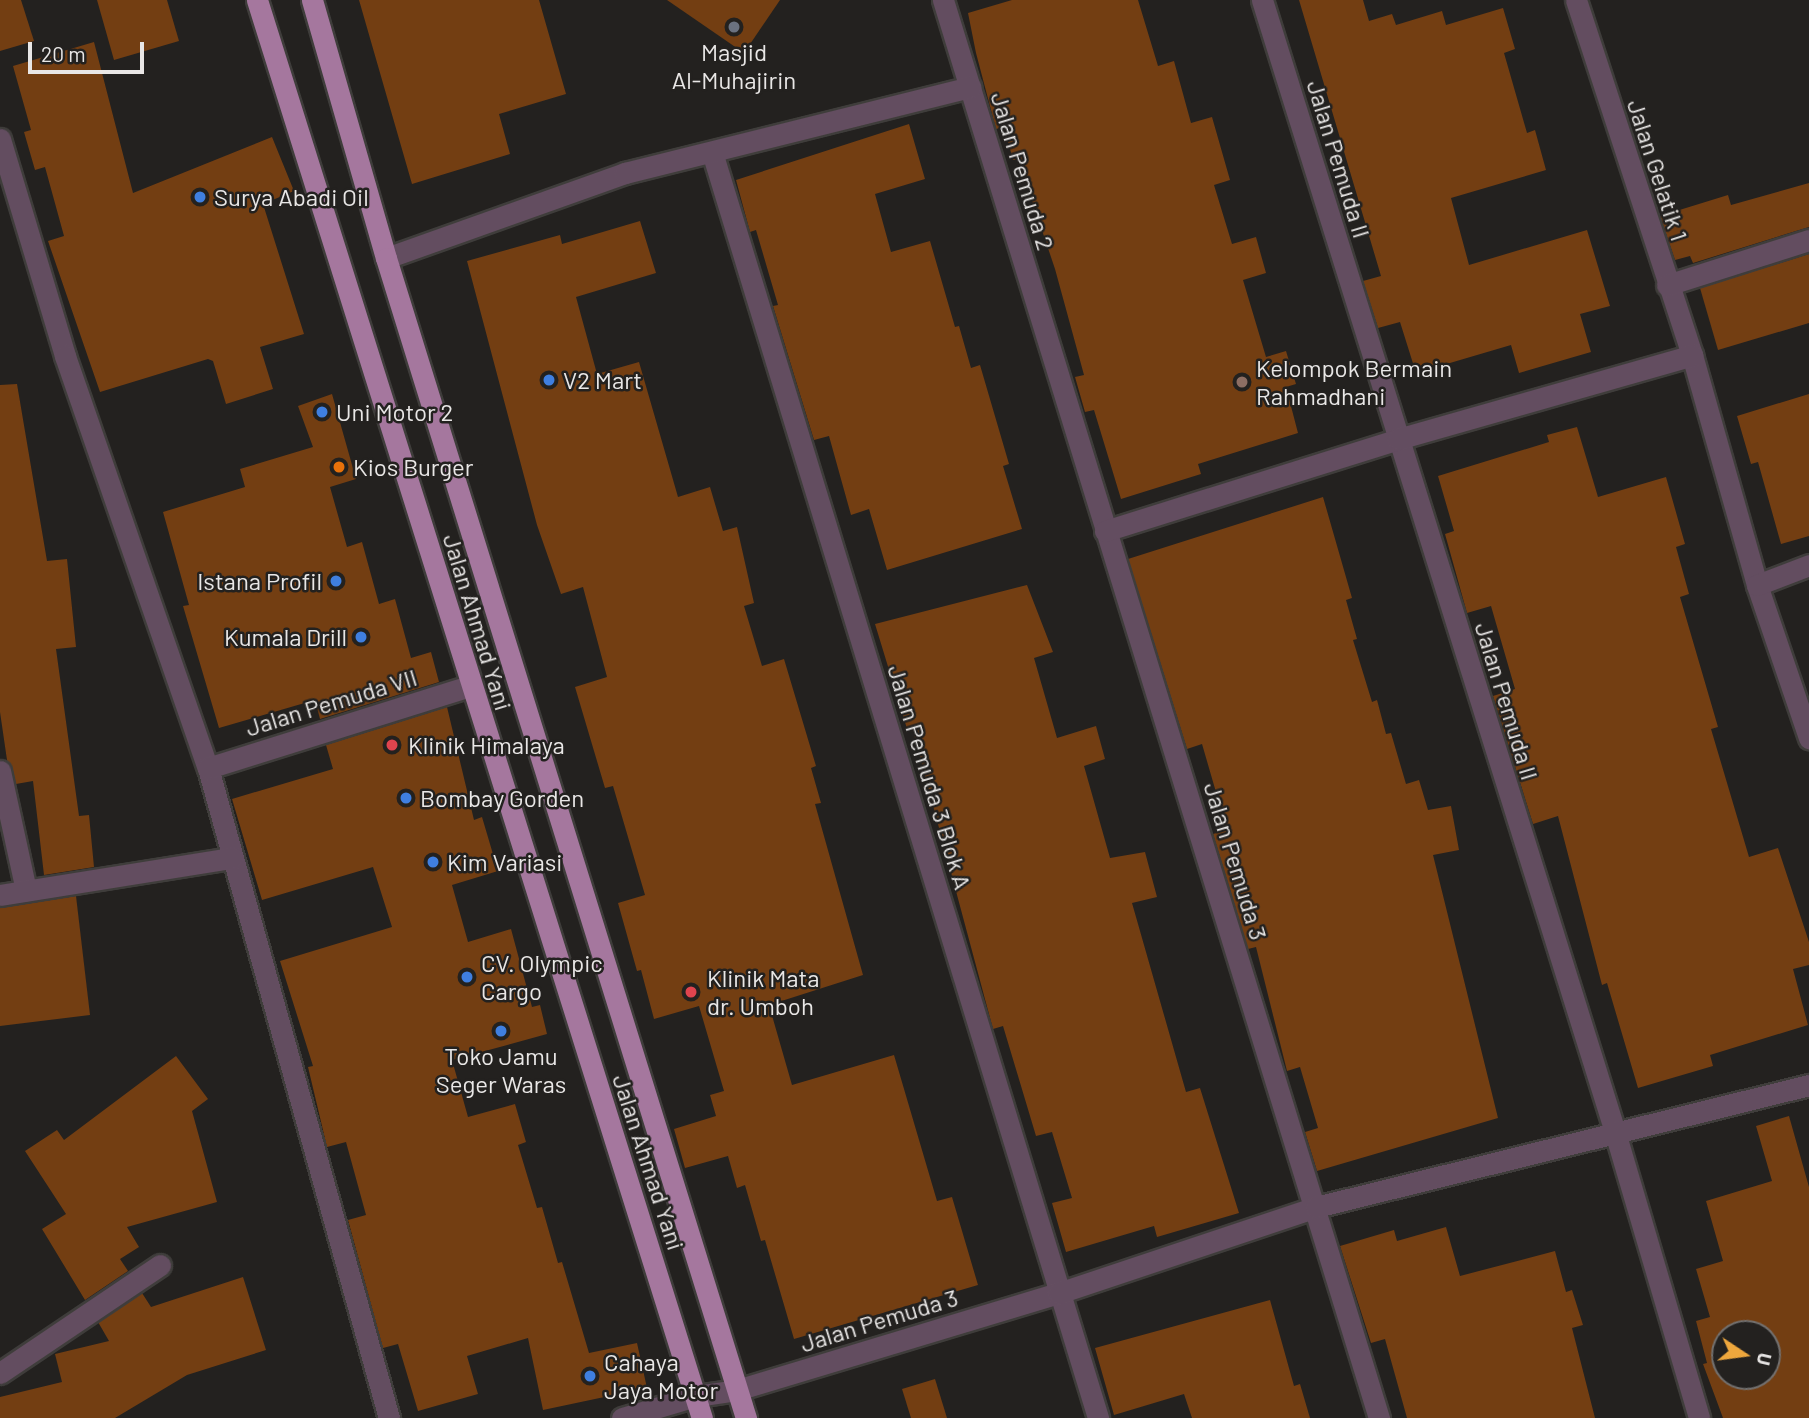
<!DOCTYPE html>
<html>
<head>
<meta charset="utf-8">
<style>
	body { margin:0 }
	#map { position:relative; width:1809px; height:1418px; overflow:hidden; background:#23211f; font-family:Barlow,sans-serif }
	div>[style] { position:absolute }
	.building>* { inset:0; background:#733e12 }
	.roads { filter:drop-shadow(2px 0 #3f3d3b) drop-shadow(-2px 0 #3f3d3b) drop-shadow(0 2px #3f3d3b) drop-shadow(0 -2px #3f3d3b) }
	.street>* { height:21px; margin:-10.5px; padding:0 10.5px; transform-origin:10.5px; border-radius:10.5px; background:#634d60 }
	.primary>* { height:21px; margin:-10.5px; padding:0 10.5px; transform-origin:10.5px; border-radius:10.5px; background:#a5779e }
	.dots>* { width:19px; height:19px; translate:-50% -50%; box-sizing:border-box; border:4px solid #23211f; border-radius:50% }
	span { translate:-50% -50%; white-space:nowrap; text-align:center; line-height:1.15; -webkit-text-stroke:5px #23211f; paint-order:stroke }
	.poi-label { font-size:24px; color:#e9e7e6 }
	.left { translate:0 -50%; text-align:left }
	.right { translate:-100% -50%; text-align:right }
	.street-label { font-size:24px; color:#e9e7e6 }
	.north { position:absolute; left:1711px; top:1320px; width:70px; height:70px; box-sizing:border-box; background:#23211f; border:2px solid #72706f; border-radius:50%; rotate:103deg; font-size:19px; font-weight:700; line-height:28px; text-align:center; color:#e9e7e6 }
	.north::after { content:''; display:block; margin:auto; width:24px; height:32px; background:#eea73d; clip-path:polygon(50% 0,100% 100%,50% 72%,0 100%) }
	.scale { position:absolute; left:28px; top:42px; width:116px; height:32px; box-sizing:border-box; border:4px solid #e9e7e6; border-top:0; padding-left:9px; font-size:21px; line-height:24px; white-space:nowrap; color:#e9e7e6; -webkit-text-stroke:5px #23211f; paint-order:stroke }
</style>
</head>
<body>
<div id="map">
	<div class="building">
		<i style="clip-path:polygon(0 0,21px 0,34px 41px,0 51px)"></i>
		<i style="clip-path:polygon(97px 0,167px 0,179px 41px,114px 60px)"></i>
		<i style="clip-path:polygon(359px 0,539px 0,566px 94px,499px 114px,510px 154px,412px 184px)"></i>
		<i style="clip-path:polygon(667px 0,780px 0,744px 53px)"></i>
		<i style="clip-path:polygon(1012px 0,1138px 0,1158px 66px,1174px 61px,1191px 123px,1212px 117px,1230px 180px,1214px 185px,1232px 244px,1256px 237px,1266px 273px,1243px 280px,1266px 357px,1286px 351px,1296px 384px,1286px 387px,1298px 433px,1198px 464px,1201px 474px,1121px 499px,1094px 410px,1085px 412px,1075px 377px,1084px 375px,1055px 269px,1018px 159px,1013px 160px,1004px 127px,996px 129px,976px 53px,968px 13px)"></i>
		<i style="clip-path:polygon(1299px 0,1363px 0,1369px 21px,1392px 14px,1396px 25px,1442px 11px,1446px 25px,1503px 8px,1515px 49px,1504px 53px,1527px 133px,1535px 130px,1546px 170px,1451px 198px,1469px 265px,1587px 230px,1610px 306px,1580px 314px,1591px 352px,1519px 373px,1511px 345px,1416px 373px,1400px 322px,1378px 328px,1363px 281px,1381px 276px)"></i>
		<i style="clip-path:polygon(94px 42px,133px 193px,272px 137px,294px 191px,263px 204px,304px 334px,260px 347px,273px 389px,226px 404px,213px 361px,208px 359px,100px 392px,48px 241px,64px 236px,45px 167px,35px 170px,24px 132px,31px 130px,13px 66px)"></i>
		<i style="clip-path:polygon(909px 124px,925px 179px,875px 194px,891px 252px,930px 241px,955px 327px,959px 326px,971px 368px,980px 365px,1009px 464px,1003px 466px,1022px 529px,887px 570px,869px 509px,851px 515px,829px 436px,814px 440px,773px 306px,778px 305px,756px 230px,750px 232px,736px 180px)"></i>
		<i style="clip-path:polygon(1809px 183px,1809px 227px,1693px 263px,1690px 256px,1675px 260px,1660px 216px,1728px 195px,1731px 205px)"></i>
		<i style="clip-path:polygon(640px 221px,656px 273px,576px 297px,597px 374px,639px 362px,678px 497px,710px 487px,723px 531px,737px 527px,754px 603px,744px 606px,762px 666px,784px 659px,816px 766px,811px 768px,821px 803px,815px 804px,863px 975px,769px 1005px,792px 1085px,894px 1055px,937px 1201px,952px 1197px,978px 1285px,794px 1339px,765px 1240px,761px 1241px,745px 1185px,737px 1188px,728px 1156px,685px 1168px,674px 1129px,716px 1116px,710px 1095px,724px 1091px,699px 1006px,654px 1019px,641px 970px,637px 971px,618px 903px,645px 895px,613px 786px,605px 788px,575px 687px,607px 677px,583px 587px,561px 594px,537px 525px,467px 261px,560px 235px,562px 244px)"></i>
		<i style="clip-path:polygon(1809px 254px,1809px 323px,1718px 350px,1700px 288px)"></i>
		<i style="clip-path:polygon(17px 384px,47px 561px,67px 559px,76px 647px,56px 649px,79px 816px,89px 815px,94px 867px,44px 875px,33px 781px,16px 784px,7px 760px,0 712px,0 385px)"></i>
		<i style="clip-path:polygon(332px 394px,356px 479px,330px 487px,347px 547px,362px 542px,379px 604px,395px 599px,411px 658px,431px 652px,439px 682px,320px 719px,315px 700px,219px 728px,183px 606px,189px 605px,163px 512px,245px 487px,240px 469px,313px 447px,298px 406px)"></i>
		<i style="clip-path:polygon(1809px 394px,1809px 536px,1781px 544px,1758px 462px,1751px 464px,1737px 416px)"></i>
		<i style="clip-path:polygon(1577px 427px,1598px 497px,1666px 477px,1685px 544px,1676px 547px,1689px 594px,1680px 597px,1718px 727px,1711px 729px,1749px 857px,1778px 848px,1809px 942px,1809px 965px,1793px 969px,1808px 1025px,1710px 1055px,1713px 1066px,1638px 1088px,1607px 983px,1602px 985px,1558px 816px,1533px 824px,1493px 696px,1515px 689px,1491px 606px,1467px 613px,1445px 534px,1454px 531px,1438px 476px,1549px 442px,1547px 435px)"></i>
		<i style="clip-path:polygon(1323px 497px,1352px 598px,1346px 600px,1357px 639px,1353px 640px,1372px 702px,1377px 700px,1386px 734px,1391px 733px,1406px 784px,1419px 780px,1428px 810px,1451px 806px,1459px 850px,1433px 855px,1498px 1118px,1317px 1171px,1305px 1132px,1318px 1128px,1300px 1067px,1287px 1071px,1256px 947px,1248px 949px,1213px 834px,1227px 830px,1202px 744px,1187px 749px,1128px 559px)"></i>
		<i style="clip-path:polygon(1027px 585px,1053px 652px,1034px 658px,1057px 738px,1096px 726px,1105px 759px,1084px 766px,1110px 858px,1145px 852px,1157px 897px,1132px 903px,1186px 1092px,1200px 1088px,1239px 1213px,1157px 1237px,1154px 1226px,1066px 1252px,1052px 1203px,1072px 1198px,1052px 1132px,1036px 1136px,1003px 1026px,993px 1029px,913px 731px,908px 732px,875px 624px)"></i>
		<i style="clip-path:polygon(447px 707px,474px 820px,482px 817px,498px 871px,452px 885px,468px 942px,511px 929px,532px 1007px,540px 1005px,547px 1034px,452px 1060px,468px 1117px,515px 1104px,526px 1142px,518px 1145px,537px 1208px,542px 1207px,558px 1263px,562px 1262px,589px 1353px,637px 1343px,647px 1388px,543px 1410px,528px 1338px,467px 1356px,478px 1394px,418px 1411px,398px 1344px,383px 1348px,348px 1220px,366px 1215px,346px 1142px,327px 1147px,308px 1067px,313px 1066px,280px 961px,392px 927px,373px 867px,262px 900px,232px 799px,333px 769px,326px 745px)"></i>
		<i style="clip-path:polygon(76px 896px,90px 1015px,0 1026px,0 908px)"></i>
		<i style="clip-path:polygon(176px 1056px,208px 1099px,192px 1111px,217px 1202px,127px 1227px,139px 1247px,120px 1259px,128px 1271px,85px 1300px,42px 1229px,66px 1214px,25px 1151px,57px 1130px,64px 1140px)"></i>
		<i style="clip-path:polygon(evenodd,1789px 1116px,1809px 1187px,1809px 1418px,1723px 1418px,1703px 1364px,1707px 1363px,1696px 1321px,1710px 1317px,1696px 1269px,1723px 1261px,1706px 1201px,1772px 1181px,1756px 1126px,1789px 1116px,1725px 1334px,1767px 1334px,1767px 1376px,1725px 1376px,1725px 1334px)"></i>
		<i style="clip-path:polygon(1446px 1227px,1460px 1276px,1555px 1251px,1566px 1292px,1572px 1290px,1583px 1325px,1572px 1328px,1595px 1418px,1407px 1418px,1385px 1339px,1371px 1343px,1340px 1246px,1394px 1230px,1397px 1241px)"></i>
		<i style="clip-path:polygon(243px 1277px,266px 1350px,187px 1375px,115px 1418px,0 1418px,0 1397px,62px 1382px,55px 1354px,109px 1341px,98px 1322px,142px 1293px,151px 1307px)"></i>
		<i style="clip-path:polygon(1270px 1300px,1294px 1386px,1300px 1384px,1310px 1418px,1192px 1418px,1184px 1394px,1114px 1415px,1095px 1348px)"></i>
		<i style="clip-path:polygon(935px 1379px,947px 1418px,911px 1418px,902px 1389px)"></i>
	</div>
	<div class="roads">
		<div class="street">
			<i style="left:943px;top:0;width:1484px;rotate:72.91deg"></i>
			<i style="left:1262px;top:0;width:1186px;rotate:72.68deg"></i>
			<i style="left:1615px;top:1132px;width:298px;rotate:73.6deg"></i>
			<i style="left:1576px;top:0;width:373px;rotate:71.9deg"></i>
			<i style="left:1692px;top:355px;width:239px;rotate:74.2deg"></i>
			<i style="left:1757px;top:585px;width:162px;rotate:71.2deg"></i>
			<i style="left:0;top:139px;width:227px;rotate:73.3deg"></i>
			<i style="left:65px;top:356px;width:436px;rotate:70.9deg"></i>
			<i style="left:208px;top:768px;width:675px;rotate:74.44deg"></i>
			<i style="left:712px;top:152px;width:1324px;rotate:73.04deg"></i>
			<i style="left:386px;top:258px;width:254px;rotate:-19.6deg"></i>
			<i style="left:625px;top:173px;width:356px;rotate:-14deg"></i>
			<i style="left:1667px;top:285px;width:149px;rotate:-17.6deg"></i>
			<i style="left:1105px;top:531px;width:307px;rotate:-17.4deg"></i>
			<i style="left:1398px;top:439px;width:306px;rotate:-15.9deg"></i>
			<i style="left:1757px;top:585px;width:56px;rotate:-21deg"></i>
			<i style="left:208px;top:768px;width:275px;rotate:-17.4deg"></i>
			<i style="left:0;top:771px;width:122px;rotate:77.7deg"></i>
			<i style="left:0;top:895px;width:235px;rotate:-9.1deg"></i>
			<i style="left:0;top:1373px;width:193px;rotate:-34deg"></i>
			<i style="left:622px;top:1418px;width:77px;rotate:-16.6deg"></i>
			<i style="left:696px;top:1396px;width:41px;rotate:-8.3deg"></i>
			<i style="left:737px;top:1390px;width:336px;rotate:-16.8deg"></i>
			<i style="left:1059px;top:1293px;width:271px;rotate:-18.5deg"></i>
			<i style="left:1316px;top:1207px;width:508px;rotate:-13.9deg"></i>
		</div>
		<div class="primary">
			<i style="left:257px;top:0;width:1486px;rotate:72.58deg"></i>
			<i style="left:312px;top:0;width:268px;rotate:74deg"></i>
			<i style="left:386px;top:258px;width:1215px;rotate:72.76deg"></i>
		</div>
	</div>
	<div class="dots">
		<i style="left:734px;top:27px;background:#6b7280"></i>
		<i style="left:200px;top:197px;background:#3f7fe0"></i>
		<i style="left:549px;top:380px;background:#3f7fe0"></i>
		<i style="left:1242px;top:382px;background:#8d6e63"></i>
		<i style="left:322px;top:412px;background:#3f7fe0"></i>
		<i style="left:339px;top:467px;background:#e8710a"></i>
		<i style="left:336px;top:581px;background:#3f7fe0"></i>
		<i style="left:361px;top:637px;background:#3f7fe0"></i>
		<i style="left:392px;top:745px;background:#e0444e"></i>
		<i style="left:406px;top:798px;background:#3f7fe0"></i>
		<i style="left:433px;top:862px;background:#3f7fe0"></i>
		<i style="left:467px;top:977px;background:#3f7fe0"></i>
		<i style="left:691px;top:992px;background:#e0444e"></i>
		<i style="left:501px;top:1031px;background:#3f7fe0"></i>
		<i style="left:590px;top:1376px;background:#3f7fe0"></i>
	</div>
	<div class="poi-label">
		<span style="left:734px;top:66px">Masjid<br>Al-Muhajirin</span>
		<span class="left" style="left:214px;top:197px">Surya Abadi Oil</span>
		<span class="left" style="left:1256px;top:382px">Kelompok Bermain<br>Rahmadhani</span>
		<span class="left" style="left:563px;top:380px">V2 Mart</span>
		<span class="left" style="left:336px;top:412px">Uni Motor 2</span>
		<span class="left" style="left:353px;top:467px">Kios Burger</span>
		<span class="right" style="left:322px;top:581px">Istana Profil</span>
		<span class="right" style="left:347px;top:637px">Kumala Drill</span>
		<span class="left" style="left:408px;top:745px">Klinik Himalaya</span>
		<span class="left" style="left:420px;top:798px">Bombay Gorden</span>
		<span class="left" style="left:447px;top:862px">Kim Variasi</span>
		<span class="left" style="left:481px;top:977px">CV. Olympic<br>Cargo</span>
		<span class="left" style="left:707px;top:992px">Klinik Mata<br>dr. Umboh</span>
		<span style="left:501px;top:1070px">Toko Jamu<br>Seger Waras</span>
		<span class="left" style="left:604px;top:1376px">Cahaya<br>Jaya Motor</span>
	</div>
	<div class="street-label">
		<span style="left:1339px;top:159px;rotate:73deg">Jalan Pemuda II</span>
		<span style="left:1658px;top:170px;rotate:72deg">Jalan Gelatik 1</span>
		<span style="left:1023px;top:171px;rotate:73deg">Jalan Pemuda 2</span>
		<span style="left:478px;top:622px;rotate:73deg">Jalan Ahmad Yani</span>
		<span style="left:1507px;top:701px;rotate:73deg">Jalan Pemuda II</span>
		<span style="left:331px;top:702px;rotate:-17deg">Jalan Pemuda VII</span>
		<span style="left:930px;top:777px;rotate:73deg">Jalan Pemuda 3 Blok A</span>
		<span style="left:1236px;top:861px;rotate:73deg">Jalan Pemuda 3</span>
		<span style="left:649px;top:1162px;rotate:72deg">Jalan Ahmad Yani</span>
		<span style="left:879px;top:1320px;rotate:-17deg">Jalan Pemuda 3</span>
	</div>
	<div class="north">U</div>
	<div class="scale">20 m</div>
</div>
</body>
</html>
